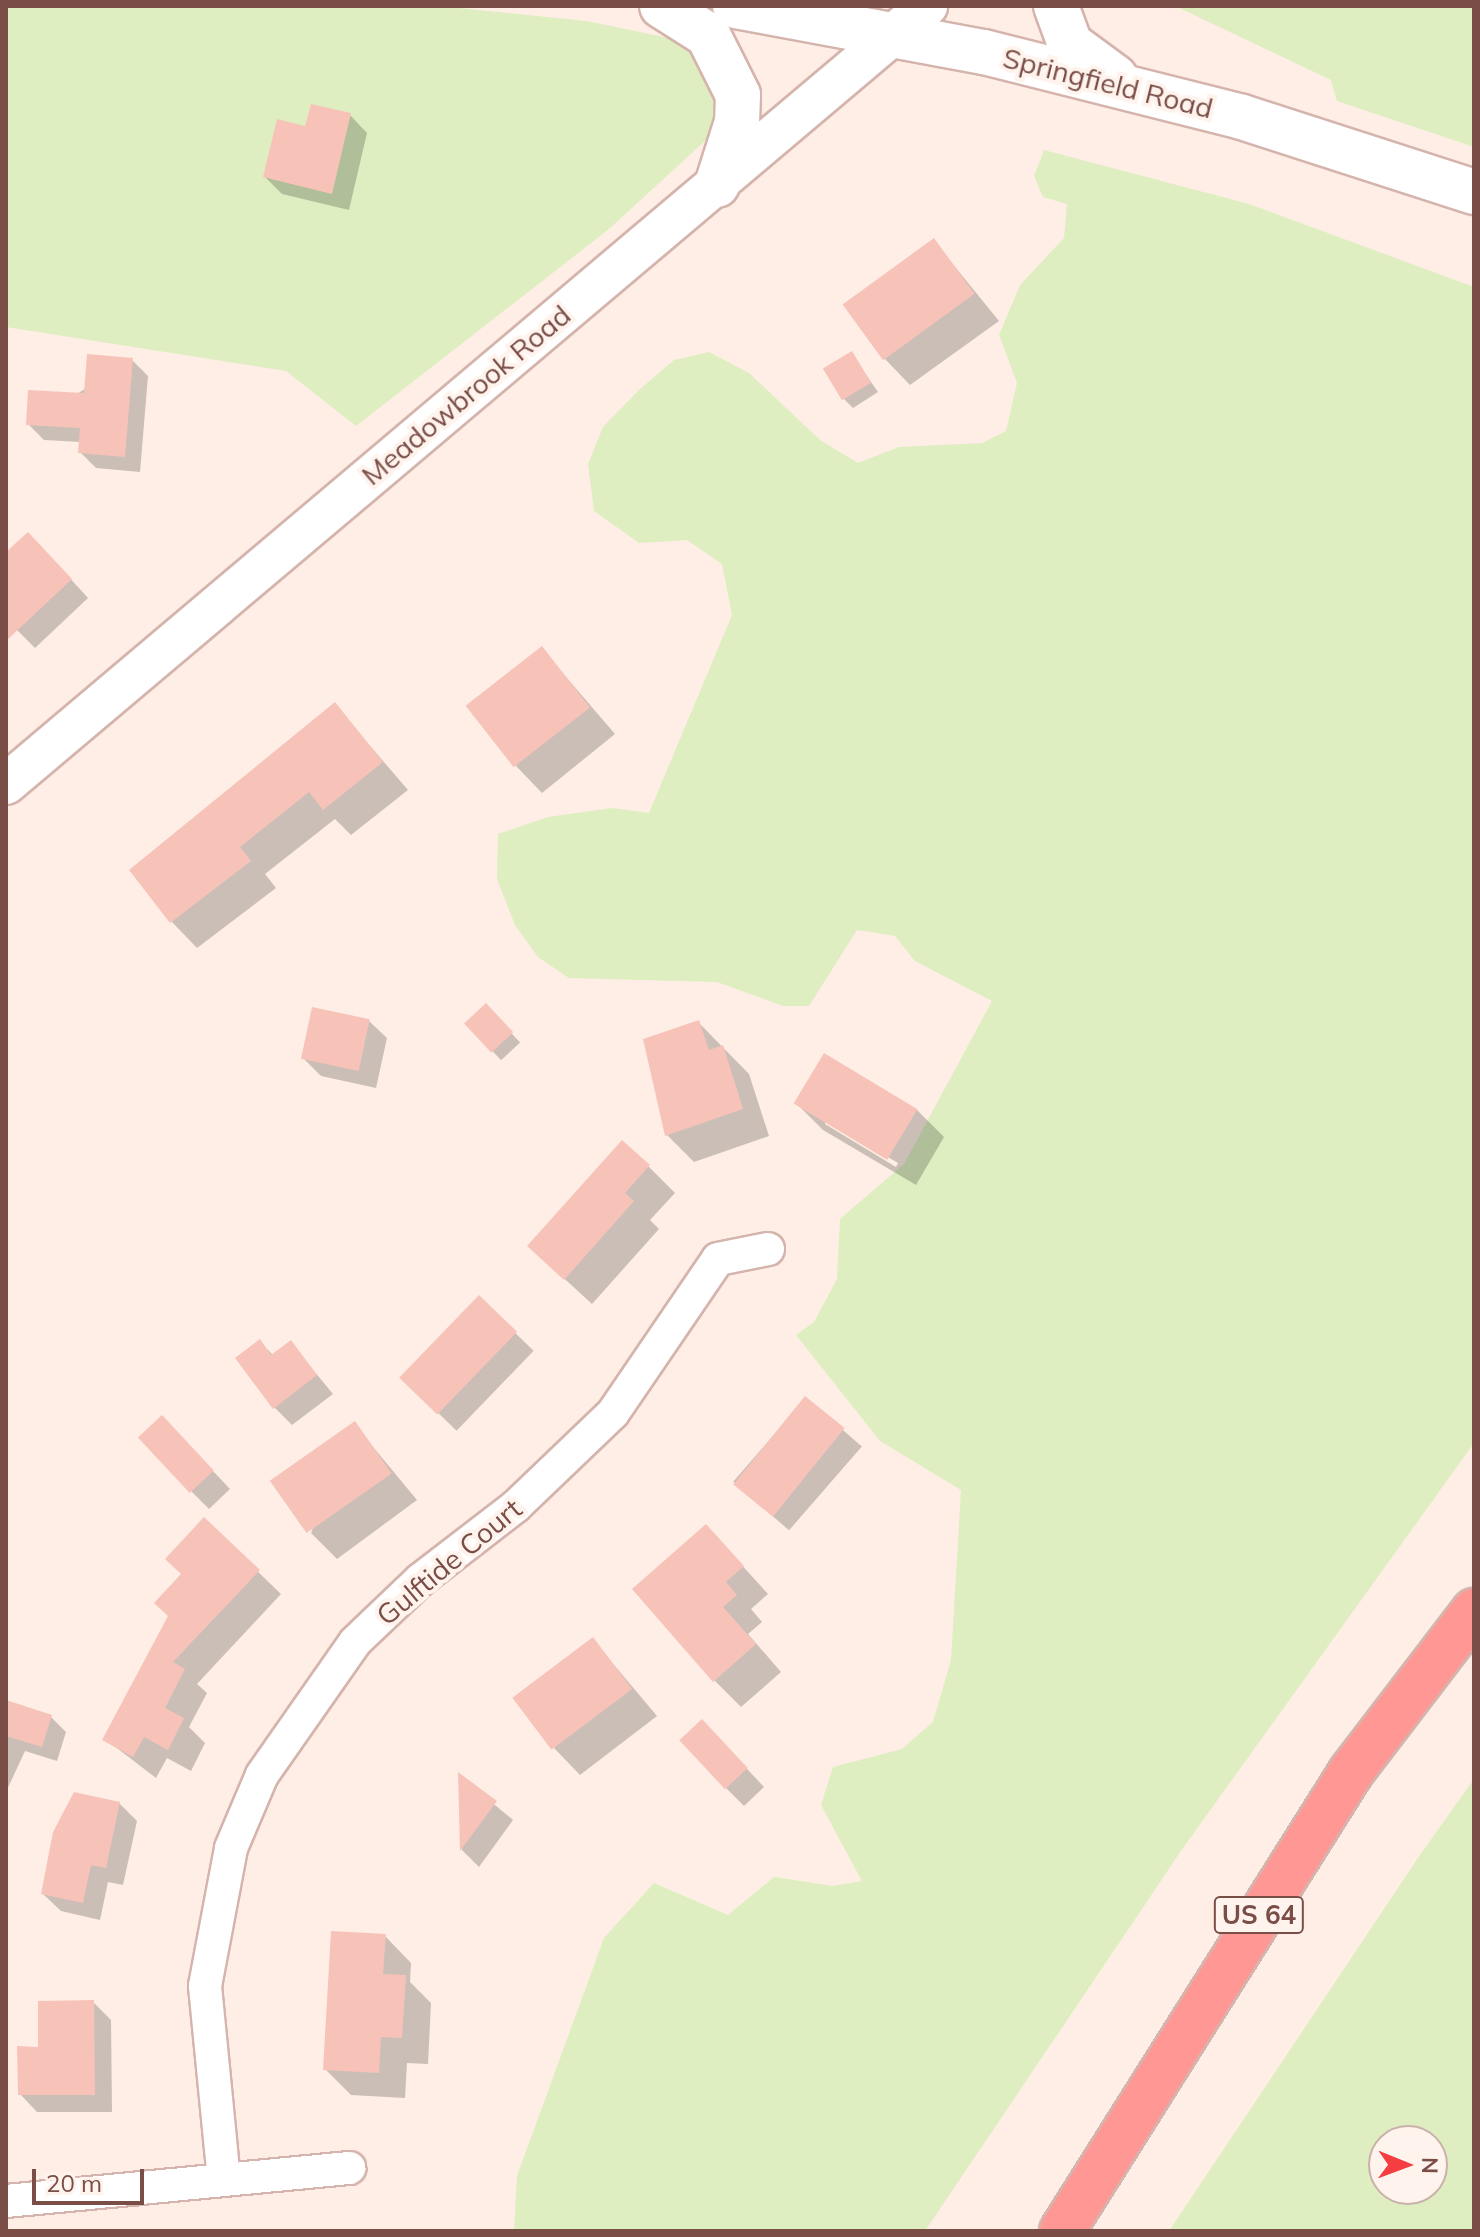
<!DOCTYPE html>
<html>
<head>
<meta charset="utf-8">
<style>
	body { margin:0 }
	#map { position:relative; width:1480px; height:2237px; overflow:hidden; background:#feeee5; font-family:Mulish,sans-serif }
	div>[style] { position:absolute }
	.green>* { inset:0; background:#deeec1 }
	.shadow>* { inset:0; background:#0003; transform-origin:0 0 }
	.building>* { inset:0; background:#f7c3b9; transform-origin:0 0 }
	.roads { filter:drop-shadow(2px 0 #d4b4ac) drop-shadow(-2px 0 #d4b4ac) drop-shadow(0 2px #d4b4ac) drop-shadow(0 -2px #d4b4ac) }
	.minor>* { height:32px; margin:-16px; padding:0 16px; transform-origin:16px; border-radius:16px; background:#fff }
	.tertiary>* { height:40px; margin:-20px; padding:0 20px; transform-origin:20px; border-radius:20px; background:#fff }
	.secondary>* { height:44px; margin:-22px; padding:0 22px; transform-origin:22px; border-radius:22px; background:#fff }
	.motorway>* { height:44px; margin:-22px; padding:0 22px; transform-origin:22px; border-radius:22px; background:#ff9895 }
	span { translate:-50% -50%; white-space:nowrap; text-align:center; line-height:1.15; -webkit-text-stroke:8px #fff4ed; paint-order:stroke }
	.shield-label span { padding:2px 6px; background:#fff4ed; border:2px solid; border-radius:6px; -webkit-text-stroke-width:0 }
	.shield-label { font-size:26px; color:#7a4d47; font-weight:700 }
	.street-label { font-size:28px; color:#7a4d47 }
	.frame { position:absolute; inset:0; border:8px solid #7a4d47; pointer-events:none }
	.north { position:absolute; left:1368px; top:2125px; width:80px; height:80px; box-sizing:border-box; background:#fff4ed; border:2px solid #cab1ab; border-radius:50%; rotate:91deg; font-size:22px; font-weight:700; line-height:32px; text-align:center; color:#7a4d47 }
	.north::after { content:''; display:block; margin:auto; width:28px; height:36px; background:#f43e41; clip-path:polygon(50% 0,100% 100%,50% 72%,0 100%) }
	.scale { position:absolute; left:32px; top:2169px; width:112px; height:36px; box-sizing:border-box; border:4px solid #7a4d47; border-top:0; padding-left:10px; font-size:24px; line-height:28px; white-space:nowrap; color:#7a4d47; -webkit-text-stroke:6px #fff4ed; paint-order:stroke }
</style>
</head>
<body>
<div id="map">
	<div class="green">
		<i style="clip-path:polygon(6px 6px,439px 6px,586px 21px,689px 42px,715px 72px,719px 108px,706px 140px,609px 229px,356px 426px,286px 371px,6px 327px)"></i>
		<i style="clip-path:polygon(1175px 6px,1474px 6px,1474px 147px,1337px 101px,1331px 80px)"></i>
		<i style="clip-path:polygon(1044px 150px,1249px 204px,1474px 287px,1474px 1443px,1183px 1848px,925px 2231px,514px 2231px,517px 2176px,604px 1938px,654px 1883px,728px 1915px,774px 1877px,833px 1886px,862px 1881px,821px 1805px,833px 1767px,902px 1749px,933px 1722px,951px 1660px,961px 1490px,880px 1441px,796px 1335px,814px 1322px,837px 1279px,840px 1219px,904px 1164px,992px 1001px,915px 961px,895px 936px,857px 930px,809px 1006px,783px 1006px,717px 982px,569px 978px,538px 957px,515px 925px,497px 879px,498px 834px,548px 817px,612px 808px,649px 813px,732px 615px,722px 564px,687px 540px,639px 543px,594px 511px,588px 464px,603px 427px,639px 390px,674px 360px,709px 352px,749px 373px,820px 440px,858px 463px,899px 447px,982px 443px,1006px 431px,1017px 383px,999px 335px,1020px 285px,1064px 238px,1067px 204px,1043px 197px,1034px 176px)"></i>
		<i style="clip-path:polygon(evenodd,1474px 1779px,1474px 2231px,1169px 2231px,1420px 1855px,1474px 1779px,1432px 2141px,1432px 2189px,1384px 2189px,1384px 2141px,1432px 2141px)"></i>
	</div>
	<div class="shadow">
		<i style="clip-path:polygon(350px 115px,367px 133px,349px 210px,282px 194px,265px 177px,307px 128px)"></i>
		<i style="clip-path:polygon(934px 241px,999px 321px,910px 385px,884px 358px)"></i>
		<i style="clip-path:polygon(851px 353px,878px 392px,853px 408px,844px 399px)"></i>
		<i style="clip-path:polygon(132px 360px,148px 376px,140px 472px,96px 468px,80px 452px,81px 442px,44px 440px,28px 424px)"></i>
		<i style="clip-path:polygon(46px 552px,88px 598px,35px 648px,6px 619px,6px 555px)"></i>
		<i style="clip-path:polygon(542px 649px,615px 734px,542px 793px,516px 766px)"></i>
		<i style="clip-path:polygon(335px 705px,408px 790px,351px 835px,335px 819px,265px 874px,276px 888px,197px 948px,171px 921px)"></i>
		<i style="left:486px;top:1006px;width:50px;height:26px;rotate:47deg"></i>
		<i style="clip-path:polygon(369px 1021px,387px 1038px,376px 1088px,321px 1076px,303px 1058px)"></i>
		<i style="clip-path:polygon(698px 1022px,749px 1074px,769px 1136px,694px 1162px,667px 1135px,645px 1041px)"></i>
		<i style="clip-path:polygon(evenodd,825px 1055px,917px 1110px,944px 1137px,916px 1185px,823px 1130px,797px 1104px,825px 1055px,825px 1120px,898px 1163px,896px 1167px,825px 1124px,825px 1120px)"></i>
		<i style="clip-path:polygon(648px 1166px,675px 1193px,650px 1220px,659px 1229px,592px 1304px,529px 1246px)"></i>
		<i style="left:479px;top:1298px;width:76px;height:111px;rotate:44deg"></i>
		<i style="clip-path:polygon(260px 1342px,274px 1356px,291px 1343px,333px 1394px,292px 1425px,274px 1407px)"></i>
		<i style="left:806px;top:1398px;width:74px;height:111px;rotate:41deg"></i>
		<i style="clip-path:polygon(354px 1424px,417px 1500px,337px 1559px,311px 1533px)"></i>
		<i style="clip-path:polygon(180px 1436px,230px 1489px,209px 1509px,191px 1491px)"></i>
		<i style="clip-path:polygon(204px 1520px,281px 1594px,197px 1684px,207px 1693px,189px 1727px,205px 1743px,191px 1771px,167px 1758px,156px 1778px,105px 1739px,170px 1616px)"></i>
		<i style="clip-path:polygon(706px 1526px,768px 1594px,751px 1609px,762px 1622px,748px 1634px,781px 1672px,741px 1707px,714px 1680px)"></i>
		<i style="clip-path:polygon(593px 1640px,657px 1716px,580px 1775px,554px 1748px)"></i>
		<i style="clip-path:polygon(6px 1702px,51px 1717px,66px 1732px,57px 1761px,25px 1751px,6px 1792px)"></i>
		<i style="clip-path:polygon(719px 1739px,764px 1787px,744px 1806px,726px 1788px)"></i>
		<i style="clip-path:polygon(460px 1776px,513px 1820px,479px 1867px,462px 1850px)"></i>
		<i style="clip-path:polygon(119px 1803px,137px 1821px,123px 1885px,108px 1882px,100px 1920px,61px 1911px,43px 1894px)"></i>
		<i style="clip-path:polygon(385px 1936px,411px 1963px,410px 1982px,431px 2003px,428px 2064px,407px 2063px,405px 2098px,351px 2095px,325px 2069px)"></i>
		<i style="clip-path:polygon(93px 2002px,111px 2020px,112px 2112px,37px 2112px,20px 2094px,40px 2049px)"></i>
	</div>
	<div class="building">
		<i style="clip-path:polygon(311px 104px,351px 113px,332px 194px,263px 177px,277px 119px,305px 126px)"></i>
		<i style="left:934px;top:238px;width:69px;height:113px;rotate:54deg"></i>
		<i style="left:852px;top:351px;width:37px;height:34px;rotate:59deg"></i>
		<i style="clip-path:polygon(87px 354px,133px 358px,125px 457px,78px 453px,80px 428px,26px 425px,28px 390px,84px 393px)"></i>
		<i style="clip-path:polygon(28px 532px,72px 579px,6px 641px,6px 552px)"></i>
		<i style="left:542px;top:646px;width:78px;height:97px;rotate:52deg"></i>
		<i style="clip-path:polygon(335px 702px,383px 762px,323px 810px,309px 792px,240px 847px,251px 861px,170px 923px,129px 870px)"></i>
		<i style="left:486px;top:1003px;width:40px;height:30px;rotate:47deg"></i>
		<i style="left:312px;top:1007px;width:59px;height:53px;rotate:12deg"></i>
		<i style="clip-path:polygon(699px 1020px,709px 1050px,723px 1045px,743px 1109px,665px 1136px,643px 1039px)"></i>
		<i style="left:824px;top:1053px;width:109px;height:59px;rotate:31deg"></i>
		<i style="clip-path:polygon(622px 1140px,650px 1165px,625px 1193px,634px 1201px,564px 1280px,527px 1246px)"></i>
		<i style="left:479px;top:1295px;width:53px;height:115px;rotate:44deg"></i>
		<i style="clip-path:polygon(260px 1339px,271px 1355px,291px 1340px,317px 1375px,273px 1409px,235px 1358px)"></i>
		<i style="left:805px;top:1396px;width:51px;height:114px;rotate:39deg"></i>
		<i style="left:162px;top:1415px;width:76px;height:33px;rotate:47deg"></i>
		<i style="left:355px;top:1421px;width:64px;height:104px;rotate:55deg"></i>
		<i style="clip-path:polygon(204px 1517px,260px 1570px,173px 1662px,185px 1669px,165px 1708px,184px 1718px,168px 1750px,144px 1737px,133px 1757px,102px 1740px,168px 1616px,154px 1603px,181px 1574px,165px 1559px)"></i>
		<i style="clip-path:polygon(706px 1524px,744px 1566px,726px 1582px,737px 1595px,723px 1607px,756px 1644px,713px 1682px,632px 1589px)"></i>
		<i style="left:593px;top:1637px;width:65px;height:101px;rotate:53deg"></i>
		<i style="clip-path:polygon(6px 1700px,52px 1715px,42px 1747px,6px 1736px)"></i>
		<i style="left:702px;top:1719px;width:67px;height:31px;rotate:47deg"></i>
		<i style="clip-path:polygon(458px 1772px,497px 1801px,460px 1851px)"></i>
		<i style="clip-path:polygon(74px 1792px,120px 1802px,106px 1868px,91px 1865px,83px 1903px,41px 1894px,53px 1832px)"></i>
		<i style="clip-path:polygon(331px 1931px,386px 1934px,383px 1974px,406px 1975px,402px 2038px,381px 2037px,379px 2073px,323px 2070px)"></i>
		<i style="clip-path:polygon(94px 2000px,95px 2095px,18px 2095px,17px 2046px,38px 2047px,38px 2001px)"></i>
	</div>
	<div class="roads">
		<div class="minor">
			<i style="left:224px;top:2180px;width:195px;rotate:-95.6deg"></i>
			<i style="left:205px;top:1986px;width:140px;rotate:-79.3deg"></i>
			<i style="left:231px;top:1848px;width:79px;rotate:-67deg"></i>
			<i style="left:262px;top:1775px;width:162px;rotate:-55deg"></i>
			<i style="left:355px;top:1642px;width:90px;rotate:-43.6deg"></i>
			<i style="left:420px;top:1580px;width:121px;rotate:-37.6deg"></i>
			<i style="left:516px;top:1506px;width:134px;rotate:-43.8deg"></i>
			<i style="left:613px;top:1413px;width:186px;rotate:-55.7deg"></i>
			<i style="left:718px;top:1259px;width:51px;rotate:-11.3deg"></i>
			<i style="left:6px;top:2201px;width:345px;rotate:-5.5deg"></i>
		</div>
		<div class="tertiary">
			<i style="left:6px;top:784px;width:1206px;rotate:-40.19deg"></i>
		</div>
		<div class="secondary">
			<i style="left:662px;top:6px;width:54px;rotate:32.2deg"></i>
			<i style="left:708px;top:35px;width:67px;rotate:63.4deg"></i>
			<i style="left:738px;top:95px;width:27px;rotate:92deg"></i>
			<i style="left:737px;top:122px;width:66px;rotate:107.6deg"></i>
			<i style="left:735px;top:6px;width:253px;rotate:10.5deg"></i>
			<i style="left:984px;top:52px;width:266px;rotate:14.1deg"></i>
			<i style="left:1242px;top:117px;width:244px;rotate:17.9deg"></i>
			<i style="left:1056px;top:6px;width:40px;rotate:69.8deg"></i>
			<i style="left:1070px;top:44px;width:56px;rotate:36.3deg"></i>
		</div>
		<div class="motorway">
			<i style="left:1062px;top:2231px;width:542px;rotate:-57.8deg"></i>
			<i style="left:1351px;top:1772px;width:203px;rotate:-52.6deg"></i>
		</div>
	</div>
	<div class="shield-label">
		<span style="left:1259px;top:1915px">US 64</span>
	</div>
	<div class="street-label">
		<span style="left:1108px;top:83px;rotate:14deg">Springfield Road</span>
		<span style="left:466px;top:395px;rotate:-40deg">Meadowbrook Road</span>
		<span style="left:449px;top:1562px;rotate:-40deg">Gulftide Court</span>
	</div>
	<div class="frame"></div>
	<div class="north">N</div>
	<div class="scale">20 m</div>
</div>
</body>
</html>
